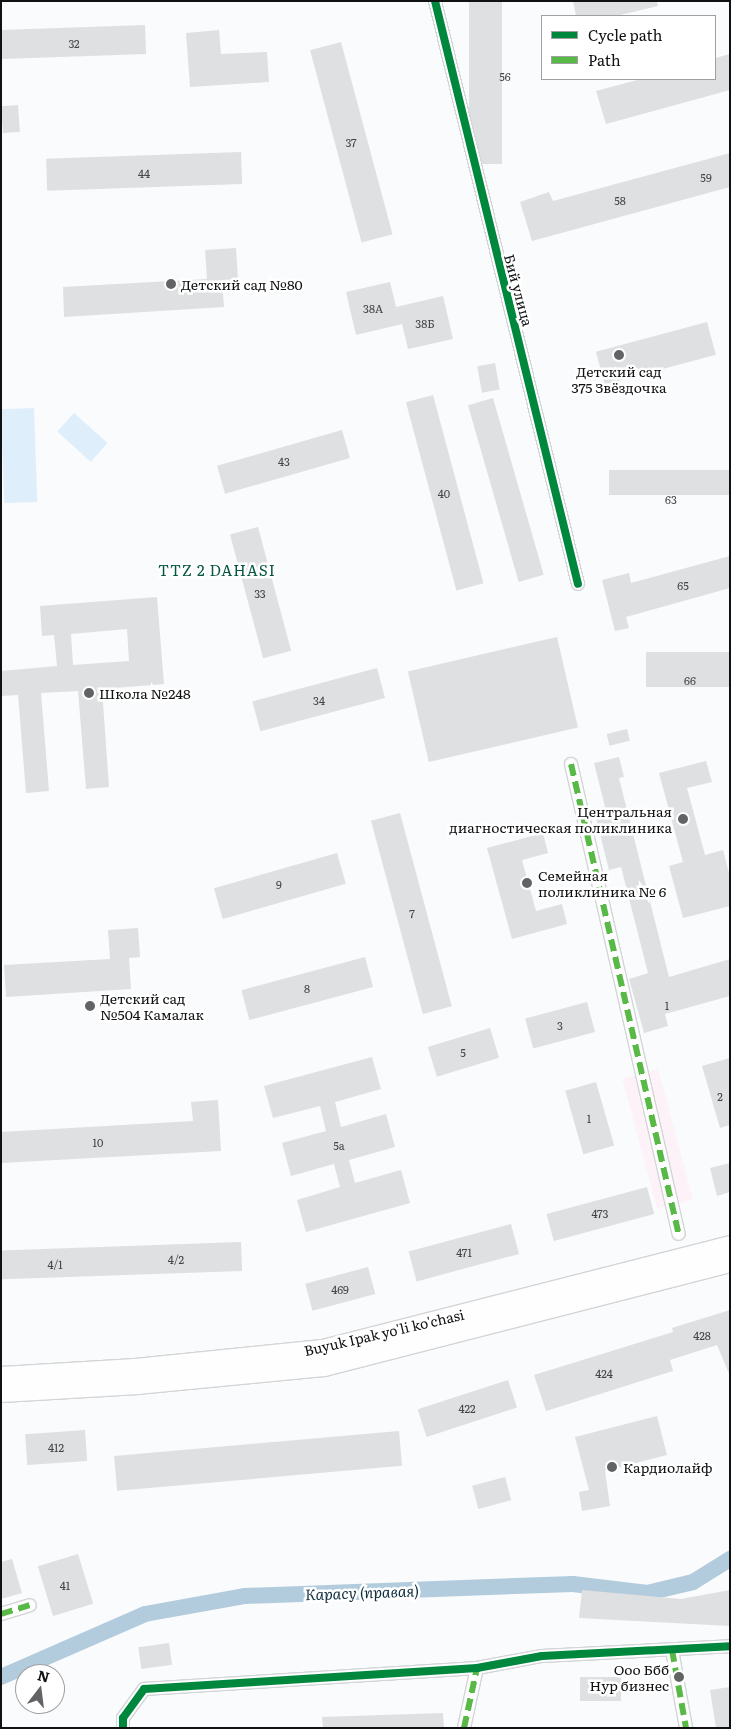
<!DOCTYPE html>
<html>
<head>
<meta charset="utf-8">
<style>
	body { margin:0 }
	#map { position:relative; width:731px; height:1729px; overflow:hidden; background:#f9fbfd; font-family:Literata,serif }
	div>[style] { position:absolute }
	.commercial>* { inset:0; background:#fcf2f8; transform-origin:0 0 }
	.green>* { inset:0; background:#dfeefb; transform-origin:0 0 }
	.canal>* { height:16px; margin:-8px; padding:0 8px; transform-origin:8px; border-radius:8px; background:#b2cbdd }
	.building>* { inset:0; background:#dee0e1; transform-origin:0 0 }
	.roads { filter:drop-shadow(1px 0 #d3d5d6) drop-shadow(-1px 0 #d3d5d6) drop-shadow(0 1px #d3d5d6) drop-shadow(0 -1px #d3d5d6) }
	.street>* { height:12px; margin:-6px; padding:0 6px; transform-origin:6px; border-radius:6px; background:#fefeff }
	.secondary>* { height:19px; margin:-9.5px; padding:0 9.5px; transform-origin:9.5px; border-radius:9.5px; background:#fefeff }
	.quiet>* { height:6px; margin-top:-3px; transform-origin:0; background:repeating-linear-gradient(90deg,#58b947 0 12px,transparent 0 18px) }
	.cycleway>* { height:8px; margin:-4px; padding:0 4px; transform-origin:4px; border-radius:4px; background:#00873e }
	.dots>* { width:14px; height:14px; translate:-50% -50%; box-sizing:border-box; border:2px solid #fff; border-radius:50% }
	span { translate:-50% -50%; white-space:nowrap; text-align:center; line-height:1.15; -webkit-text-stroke:5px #fff; paint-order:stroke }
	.number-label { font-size:11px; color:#444546 }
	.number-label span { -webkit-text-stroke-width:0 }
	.poi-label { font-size:14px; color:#101112 }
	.left { translate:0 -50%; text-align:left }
	.right { translate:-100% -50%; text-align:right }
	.street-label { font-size:14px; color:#101112 }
	.neighbourhood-label { font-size:15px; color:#075740; letter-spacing:1px }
	.water-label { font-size:15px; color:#0e2d3f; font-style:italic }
	.frame { position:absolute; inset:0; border:2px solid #101112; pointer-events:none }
	.legend { position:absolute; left:541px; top:15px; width:175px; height:65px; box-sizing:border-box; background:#fff; border:1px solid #9fa0a0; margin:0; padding:6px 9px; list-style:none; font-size:15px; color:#101112 }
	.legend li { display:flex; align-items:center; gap:10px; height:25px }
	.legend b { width:25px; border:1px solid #9fa0a0 }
	.north { position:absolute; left:15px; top:1664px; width:50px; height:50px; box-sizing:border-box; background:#fff; border:1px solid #9fa0a0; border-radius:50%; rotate:15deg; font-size:14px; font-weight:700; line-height:20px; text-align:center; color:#101112 }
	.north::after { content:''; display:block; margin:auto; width:18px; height:22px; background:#626364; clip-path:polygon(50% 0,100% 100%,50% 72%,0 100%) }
</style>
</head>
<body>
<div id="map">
	<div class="commercial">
		<i style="left:658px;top:1069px;width:135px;height:37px;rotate:75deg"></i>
	</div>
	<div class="green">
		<i style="left:34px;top:408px;width:94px;height:33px;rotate:88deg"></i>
		<i style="left:74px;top:413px;width:45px;height:25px;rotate:42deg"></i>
	</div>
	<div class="canal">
		<i style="left:1px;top:1677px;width:157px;rotate:-23.6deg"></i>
		<i style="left:145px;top:1614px;width:102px;rotate:-10.2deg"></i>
		<i style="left:245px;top:1596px;width:328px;rotate:-2.1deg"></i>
		<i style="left:573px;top:1584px;width:75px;rotate:6.9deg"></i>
		<i style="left:647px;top:1593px;width:47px;rotate:-13.4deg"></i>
		<i style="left:693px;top:1582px;width:44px;rotate:-31.9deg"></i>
	</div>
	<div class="building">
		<i style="left:469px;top:1px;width:33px;height:163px"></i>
		<i style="clip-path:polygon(573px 1px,657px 1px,658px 6px,616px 16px,576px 16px)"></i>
		<i style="left:145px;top:25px;width:29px;height:144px;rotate:88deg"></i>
		<i style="clip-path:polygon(219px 30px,221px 54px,267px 52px,269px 82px,190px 87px,186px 33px)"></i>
		<i style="left:341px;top:42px;width:199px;height:32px;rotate:75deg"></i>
		<i style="clip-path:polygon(730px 54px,730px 90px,606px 124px,596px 91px,641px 79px,715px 79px,715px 58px)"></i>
		<i style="left:18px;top:105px;width:27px;height:17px;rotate:86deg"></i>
		<i style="left:241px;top:152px;width:32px;height:195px;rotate:88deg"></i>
		<i style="clip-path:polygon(730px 153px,730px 187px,532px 241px,520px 202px,549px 192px,553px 201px)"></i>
		<i style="clip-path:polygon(236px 248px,238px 279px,222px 280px,224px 307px,64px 317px,63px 287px,207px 279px,205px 250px)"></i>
		<i style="clip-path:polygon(390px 282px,396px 307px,443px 296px,453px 339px,408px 349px,402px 324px,356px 335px,346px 292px)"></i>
		<i style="left:707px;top:322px;width:34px;height:115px;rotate:75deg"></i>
		<i style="left:495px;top:363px;width:27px;height:18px;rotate:80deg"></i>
		<i style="left:433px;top:395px;width:195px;height:28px;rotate:75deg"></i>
		<i style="left:493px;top:398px;width:184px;height:26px;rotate:74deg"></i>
		<i style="left:342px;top:430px;width:29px;height:130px;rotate:74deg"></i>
		<i style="left:730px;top:470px;width:25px;height:121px;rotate:90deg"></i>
		<i style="left:258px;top:527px;width:128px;height:29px;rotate:75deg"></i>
		<i style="clip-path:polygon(730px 556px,730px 588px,626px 617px,629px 628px,615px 631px,602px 580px,629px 573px,631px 583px)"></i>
		<i style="clip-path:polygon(evenodd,157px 597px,164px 684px,102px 689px,109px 787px,86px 789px,78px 691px,41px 693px,49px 791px,26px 793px,18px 695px,1px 696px,1px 671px,57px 666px,54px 635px,42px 636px,40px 606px,157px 597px,127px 629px,129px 661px,73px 665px,71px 634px,127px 629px)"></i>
		<i style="left:557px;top:637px;width:93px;height:153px;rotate:77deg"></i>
		<i style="left:730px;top:652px;width:35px;height:84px;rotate:90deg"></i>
		<i style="left:377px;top:668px;width:31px;height:129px;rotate:75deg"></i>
		<i style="left:627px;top:729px;width:12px;height:21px;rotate:76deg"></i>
		<i style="clip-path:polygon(619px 757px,624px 777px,619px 778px,669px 977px,730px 959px,730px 996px,665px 1014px,668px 1026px,644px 1033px,629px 979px,648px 973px,621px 867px,609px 870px,594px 810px,605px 807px,594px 763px)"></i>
		<i style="clip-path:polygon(706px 761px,712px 782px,687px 788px,705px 855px,723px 850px,730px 877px,730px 906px,683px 918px,669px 866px,683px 862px,659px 773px)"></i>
		<i style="left:400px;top:813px;width:200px;height:30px;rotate:75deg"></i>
		<i style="clip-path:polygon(543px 833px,548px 853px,522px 860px,536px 911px,562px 904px,567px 924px,512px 939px,487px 848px)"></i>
		<i style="left:337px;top:853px;width:32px;height:128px;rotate:74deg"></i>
		<i style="clip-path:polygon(138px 928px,140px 957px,129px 958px,131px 989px,6px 997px,4px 965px,110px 959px,108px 930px)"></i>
		<i style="left:365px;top:957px;width:31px;height:128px;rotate:75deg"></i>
		<i style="left:587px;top:1002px;width:31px;height:64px;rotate:75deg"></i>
		<i style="left:490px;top:1028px;width:31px;height:65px;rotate:73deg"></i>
		<i style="clip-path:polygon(372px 1057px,381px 1089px,335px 1102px,341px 1127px,386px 1114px,395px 1147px,349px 1160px,355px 1183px,401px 1170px,410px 1203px,306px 1232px,297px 1200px,340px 1187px,334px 1164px,291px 1176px,282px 1143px,326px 1131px,320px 1106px,273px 1118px,264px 1086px)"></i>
		<i style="clip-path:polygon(730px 1058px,730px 1125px,720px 1128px,702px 1066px)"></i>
		<i style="left:596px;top:1082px;width:66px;height:32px;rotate:74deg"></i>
		<i style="clip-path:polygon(218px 1100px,221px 1151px,1px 1163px,1px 1132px,193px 1121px,191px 1102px)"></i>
		<i style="clip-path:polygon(730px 1163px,730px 1192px,717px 1196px,710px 1168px)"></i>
		<i style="left:647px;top:1187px;width:28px;height:104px;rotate:75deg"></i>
		<i style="left:511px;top:1224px;width:31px;height:106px;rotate:75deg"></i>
		<i style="left:241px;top:1242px;width:29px;height:240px;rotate:88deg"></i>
		<i style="left:368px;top:1267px;width:28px;height:65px;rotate:75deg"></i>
		<i style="clip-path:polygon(730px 1310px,730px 1376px,717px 1345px,670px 1360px,673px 1371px,546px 1411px,534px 1375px,673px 1332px,672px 1328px)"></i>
		<i style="left:508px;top:1380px;width:29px;height:95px;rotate:72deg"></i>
		<i style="clip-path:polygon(657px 1416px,667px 1455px,605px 1471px,610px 1506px,582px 1511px,579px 1492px,589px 1490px,575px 1437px)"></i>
		<i style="left:85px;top:1430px;width:31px;height:60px;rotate:86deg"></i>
		<i style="left:399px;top:1431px;width:35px;height:286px;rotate:85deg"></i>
		<i style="left:505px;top:1477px;width:24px;height:34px;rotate:75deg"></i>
		<i style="left:78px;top:1554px;width:52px;height:42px;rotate:73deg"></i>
		<i style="clip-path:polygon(12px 1559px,22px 1593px,1px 1599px,1px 1562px)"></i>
		<i style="clip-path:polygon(582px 1590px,681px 1599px,730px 1590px,730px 1626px,579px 1618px)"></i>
		<i style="left:169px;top:1643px;width:22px;height:31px;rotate:82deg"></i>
		<i style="left:580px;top:1677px;width:41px;height:24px"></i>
		<i style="clip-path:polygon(730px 1687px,730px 1728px,716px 1728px,710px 1690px)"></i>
		<i style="clip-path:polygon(443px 1713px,444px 1728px,323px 1728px,322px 1717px)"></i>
	</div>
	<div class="roads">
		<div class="street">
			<i style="left:435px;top:1px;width:600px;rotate:76.22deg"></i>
			<i style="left:571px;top:764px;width:482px;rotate:77.1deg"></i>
			<i style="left:1px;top:1614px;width:30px;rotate:-17deg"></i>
			<i style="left:672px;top:1650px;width:79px;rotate:79.8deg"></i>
			<i style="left:123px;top:1728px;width:10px;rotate:-90deg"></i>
			<i style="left:123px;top:1718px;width:36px;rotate:-54deg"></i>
			<i style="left:144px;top:1689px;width:334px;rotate:-3.6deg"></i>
			<i style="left:477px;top:1668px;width:66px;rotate:-10.5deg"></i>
			<i style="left:542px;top:1656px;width:188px;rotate:-3deg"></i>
			<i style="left:464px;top:1728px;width:61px;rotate:-77.8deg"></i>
		</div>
		<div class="secondary">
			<i style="left:1px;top:1376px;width:134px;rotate:-3.4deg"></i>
			<i style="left:135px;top:1368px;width:188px;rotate:-5.8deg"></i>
			<i style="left:322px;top:1349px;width:421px;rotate:-14.3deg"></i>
			<i style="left:1px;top:1392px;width:137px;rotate:-3.3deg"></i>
			<i style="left:138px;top:1384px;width:187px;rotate:-5.5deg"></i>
			<i style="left:324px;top:1366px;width:419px;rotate:-14.4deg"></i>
		</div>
	</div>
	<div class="quiet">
		<i style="left:571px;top:764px;width:482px;rotate:77.1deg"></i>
		<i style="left:1px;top:1614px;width:30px;rotate:-17deg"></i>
		<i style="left:672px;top:1650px;width:79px;rotate:79.8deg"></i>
		<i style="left:464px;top:1728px;width:61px;rotate:-77.8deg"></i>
	</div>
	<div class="cycleway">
		<i style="left:435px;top:1px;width:600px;rotate:76.22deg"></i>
		<i style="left:123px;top:1728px;width:10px;rotate:-90deg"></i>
		<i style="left:123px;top:1718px;width:36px;rotate:-54deg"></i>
		<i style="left:144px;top:1689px;width:334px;rotate:-3.6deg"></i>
		<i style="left:477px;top:1668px;width:66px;rotate:-10.5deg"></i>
		<i style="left:542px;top:1656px;width:188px;rotate:-3deg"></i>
	</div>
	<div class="dots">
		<i style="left:171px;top:284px;background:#626364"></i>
		<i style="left:619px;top:355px;background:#626364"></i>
		<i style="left:89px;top:693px;background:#626364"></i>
		<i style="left:683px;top:819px;background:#626364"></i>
		<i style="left:527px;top:883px;background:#626364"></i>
		<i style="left:90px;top:1006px;background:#626364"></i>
		<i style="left:612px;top:1467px;background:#626364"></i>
		<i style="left:679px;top:1677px;background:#626364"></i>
	</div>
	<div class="number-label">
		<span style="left:74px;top:43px">32</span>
		<span style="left:505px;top:76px">56</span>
		<span style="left:351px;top:142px">37</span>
		<span style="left:144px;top:173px">44</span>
		<span style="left:706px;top:177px">59</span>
		<span style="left:620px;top:200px">58</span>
		<span style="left:373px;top:308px">38A</span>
		<span style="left:425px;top:323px">38Б</span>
		<span style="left:284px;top:461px">43</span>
		<span style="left:444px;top:493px">40</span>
		<span style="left:671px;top:499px">63</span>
		<span style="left:683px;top:585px">65</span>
		<span style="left:260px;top:593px">33</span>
		<span style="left:690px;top:680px">66</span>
		<span style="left:319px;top:700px">34</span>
		<span style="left:279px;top:884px">9</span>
		<span style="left:412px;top:913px">7</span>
		<span style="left:307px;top:988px">8</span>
		<span style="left:667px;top:1005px">1</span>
		<span style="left:560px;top:1025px">3</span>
		<span style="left:463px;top:1052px">5</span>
		<span style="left:720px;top:1096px">2</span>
		<span style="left:589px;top:1118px">1</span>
		<span style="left:98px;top:1142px">10</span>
		<span style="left:339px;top:1145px">5а</span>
		<span style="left:600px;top:1213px">473</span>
		<span style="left:464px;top:1252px">471</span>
		<span style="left:176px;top:1259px">4/2</span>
		<span style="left:55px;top:1264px">4/1</span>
		<span style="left:340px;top:1289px">469</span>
		<span style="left:702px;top:1335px">428</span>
		<span style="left:604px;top:1373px">424</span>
		<span style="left:467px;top:1408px">422</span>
		<span style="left:56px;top:1447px">412</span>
		<span style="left:65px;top:1585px">41</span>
	</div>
	<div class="poi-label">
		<span class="left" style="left:181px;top:284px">Детский сад №80</span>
		<span style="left:619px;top:379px">Детский сад<br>375 Звёздочка</span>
		<span class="left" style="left:99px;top:693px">Школа №248</span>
		<span class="right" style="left:672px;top:819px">Центральная<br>диагностическая поликлиника</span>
		<span class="left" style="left:538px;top:883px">Семейная<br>поликлиника № 6</span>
		<span class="left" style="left:100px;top:1006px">Детский сад<br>№504 Камалак</span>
		<span class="left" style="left:623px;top:1467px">Кардиолайф</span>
		<span class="right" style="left:669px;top:1677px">Ооо Ббб<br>Нур бизнес</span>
	</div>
	<div class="street-label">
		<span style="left:519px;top:290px;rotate:75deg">Бий улица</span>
		<span style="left:384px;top:1332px;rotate:-13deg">Buyuk Ipak yo'li ko'chasi</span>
	</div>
	<div class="neighbourhood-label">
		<span style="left:217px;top:570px">TTZ 2 DAHASI</span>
	</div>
	<div class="water-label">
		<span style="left:362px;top:1592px;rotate:-2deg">Карасу (правая)</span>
	</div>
	<div class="frame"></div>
	<ul class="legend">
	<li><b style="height:6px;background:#00873e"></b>Cycle path</li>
	<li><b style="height:6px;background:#58b947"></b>Path</li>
	</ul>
	<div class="north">N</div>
</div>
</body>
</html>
